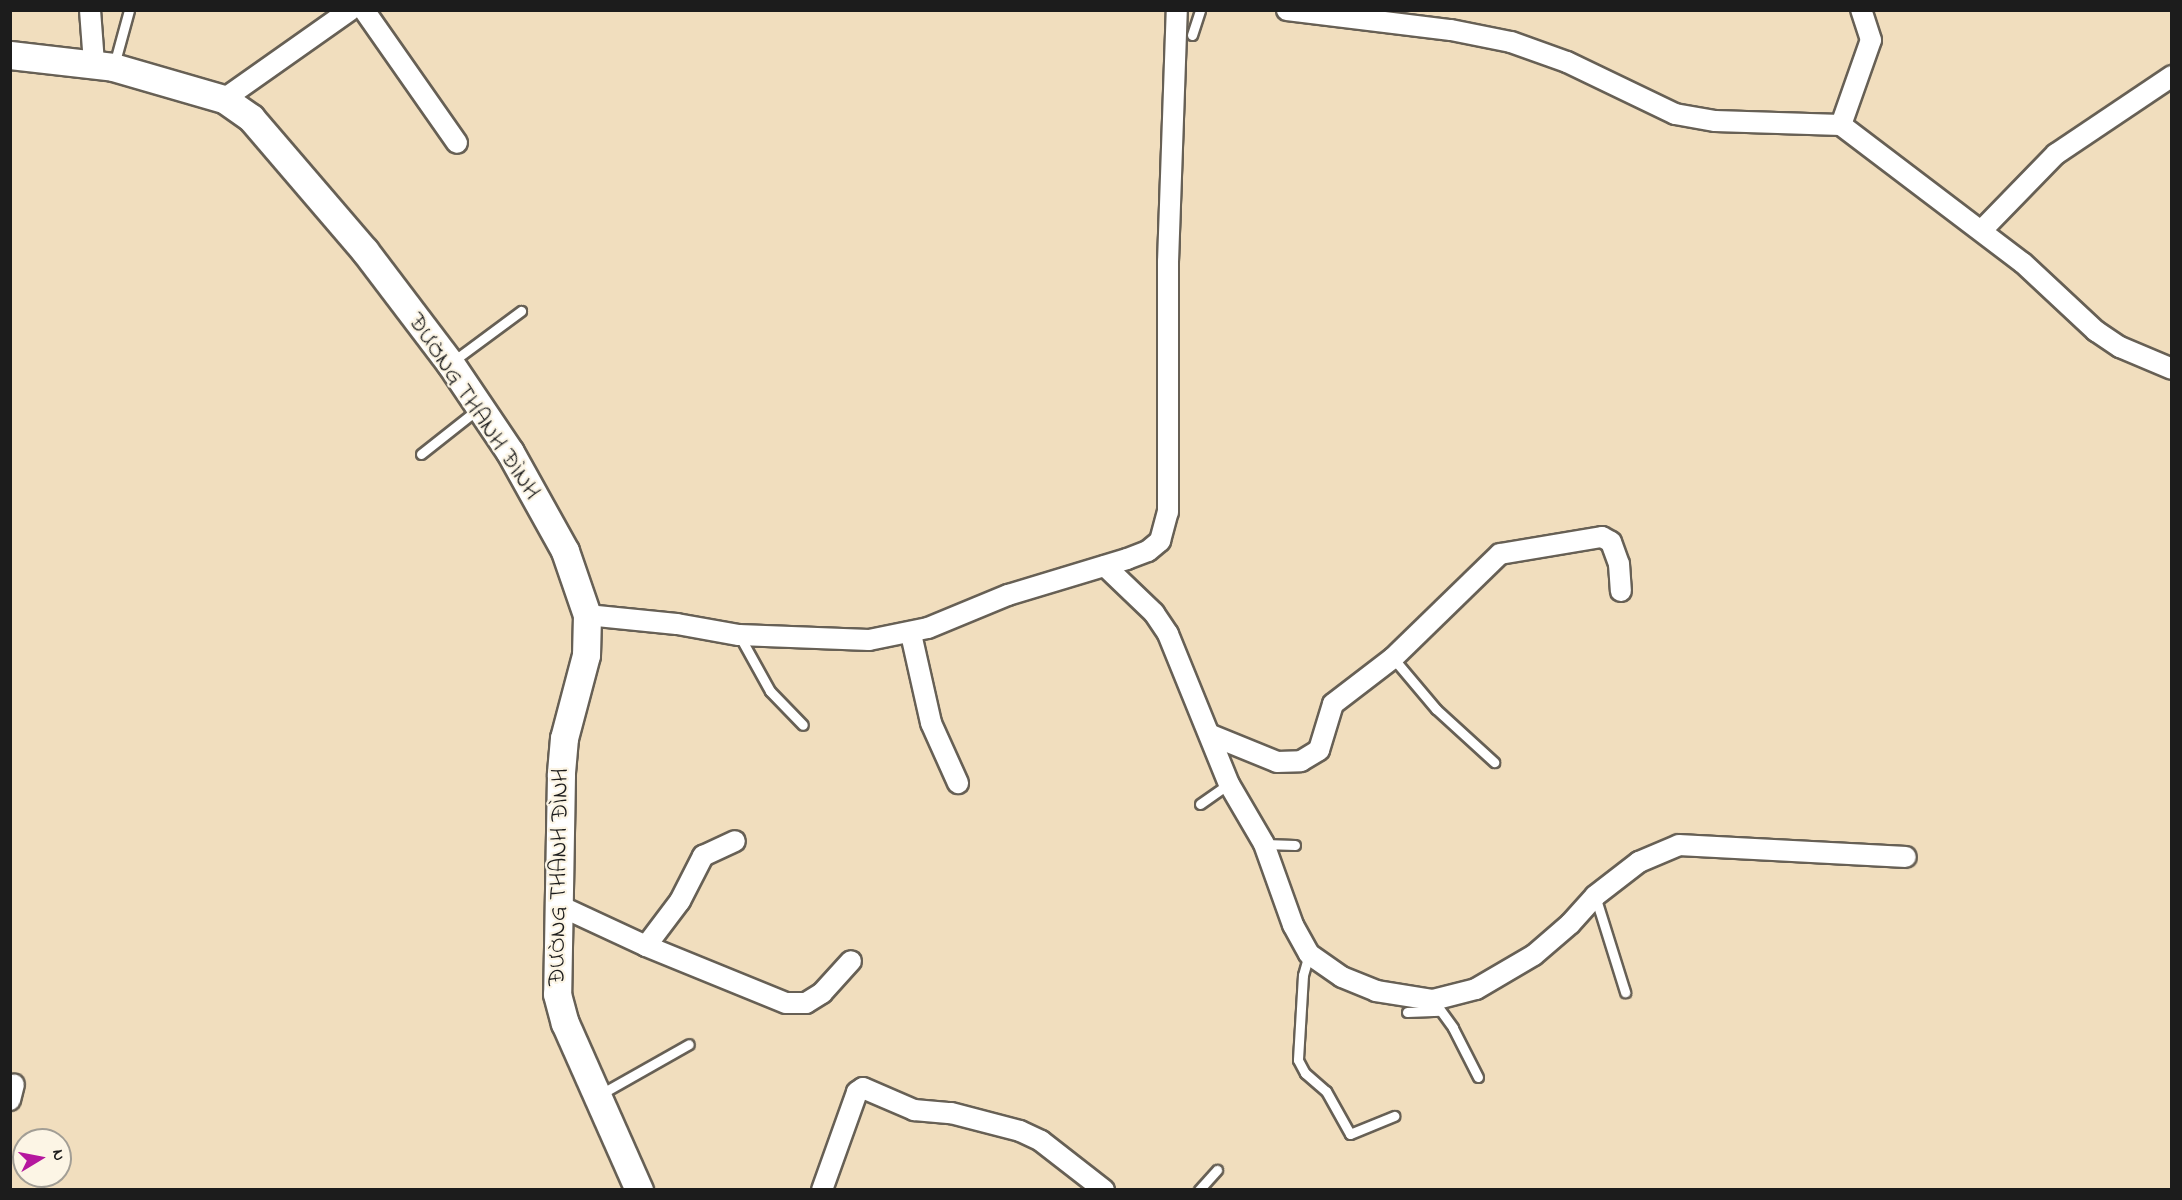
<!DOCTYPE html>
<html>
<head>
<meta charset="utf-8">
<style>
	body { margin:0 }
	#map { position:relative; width:2182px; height:1200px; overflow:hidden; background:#f1debe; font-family:"Indie Flower",sans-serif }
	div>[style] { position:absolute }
	.roads { filter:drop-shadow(2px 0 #676055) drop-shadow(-2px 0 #676055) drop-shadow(0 2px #676055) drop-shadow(0 -2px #676055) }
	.lane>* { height:9px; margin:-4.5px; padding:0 4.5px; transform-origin:4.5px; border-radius:4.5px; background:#fff }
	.street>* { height:20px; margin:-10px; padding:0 10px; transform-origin:10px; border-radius:10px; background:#fff }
	.secondary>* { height:27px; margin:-13.5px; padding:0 13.5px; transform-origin:13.5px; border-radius:13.5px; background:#fff }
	span { translate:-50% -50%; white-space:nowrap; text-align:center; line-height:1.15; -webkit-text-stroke:4.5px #fcf5e5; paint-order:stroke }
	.street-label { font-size:24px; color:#1c1c1c }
	.frame { position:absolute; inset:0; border:12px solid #1c1c1c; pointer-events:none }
	.north { position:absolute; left:12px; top:1128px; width:60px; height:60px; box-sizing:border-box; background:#fcf5e5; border:2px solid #a29e95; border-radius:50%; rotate:80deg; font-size:16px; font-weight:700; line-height:24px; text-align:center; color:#1c1c1c }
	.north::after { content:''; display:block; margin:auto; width:21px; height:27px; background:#b5179e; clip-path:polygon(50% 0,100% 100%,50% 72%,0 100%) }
</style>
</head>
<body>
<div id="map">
	<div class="roads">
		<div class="lane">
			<i style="left:1192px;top:35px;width:26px;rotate:-72deg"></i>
			<i style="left:114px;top:65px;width:57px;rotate:-74.7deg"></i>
			<i style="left:452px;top:362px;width:86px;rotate:-36.5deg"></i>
			<i style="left:421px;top:454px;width:73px;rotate:-38.3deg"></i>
			<i style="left:739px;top:635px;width:64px;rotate:61deg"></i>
			<i style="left:770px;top:691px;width:47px;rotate:45.9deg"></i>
			<i style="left:1393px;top:658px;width:67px;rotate:49.9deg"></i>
			<i style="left:1436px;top:709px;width:79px;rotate:42.4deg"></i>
			<i style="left:1200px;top:804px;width:35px;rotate:-35deg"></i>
			<i style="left:1264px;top:844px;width:31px;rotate:2deg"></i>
			<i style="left:1595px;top:896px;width:101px;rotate:72.6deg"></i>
			<i style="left:1309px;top:954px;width:22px;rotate:106deg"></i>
			<i style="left:1303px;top:975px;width:85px;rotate:93.4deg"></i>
			<i style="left:1298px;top:1060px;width:15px;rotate:62deg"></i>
			<i style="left:1305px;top:1073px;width:28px;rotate:41deg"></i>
			<i style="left:1326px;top:1091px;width:49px;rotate:60.8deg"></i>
			<i style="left:1350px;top:1134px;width:48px;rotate:-22.2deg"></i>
			<i style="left:1433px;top:1000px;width:34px;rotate:54deg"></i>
			<i style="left:1453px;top:1028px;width:55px;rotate:63deg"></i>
			<i style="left:1407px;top:1012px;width:33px;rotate:-2deg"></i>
			<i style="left:599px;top:1095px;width:103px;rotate:-29.5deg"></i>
			<i style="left:1199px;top:1190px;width:27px;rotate:-48deg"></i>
		</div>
		<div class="street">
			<i style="left:90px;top:10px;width:53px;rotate:85.7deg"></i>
			<i style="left:364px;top:10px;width:162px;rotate:55deg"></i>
			<i style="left:1287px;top:10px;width:165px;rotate:7deg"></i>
			<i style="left:1451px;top:30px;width:61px;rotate:11.3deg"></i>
			<i style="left:1511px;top:42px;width:59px;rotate:19.7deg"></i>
			<i style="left:1567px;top:62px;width:120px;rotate:25.7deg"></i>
			<i style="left:1675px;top:114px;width:41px;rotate:9.9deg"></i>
			<i style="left:1715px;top:121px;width:126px;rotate:1.8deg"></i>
			<i style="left:1841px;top:125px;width:228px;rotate:37.2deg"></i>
			<i style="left:2023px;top:263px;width:100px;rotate:43deg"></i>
			<i style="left:2096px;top:331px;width:29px;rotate:34deg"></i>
			<i style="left:2120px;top:347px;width:56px;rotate:22.9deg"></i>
			<i style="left:224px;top:99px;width:154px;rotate:-35.2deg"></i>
			<i style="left:1841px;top:125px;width:90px;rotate:-70.6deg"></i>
			<i style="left:1871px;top:40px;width:32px;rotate:-108deg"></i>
			<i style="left:1982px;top:230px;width:106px;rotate:-45.8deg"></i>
			<i style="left:2056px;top:154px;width:140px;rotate:-33.9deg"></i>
			<i style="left:1105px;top:566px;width:68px;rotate:43.8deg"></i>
			<i style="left:1154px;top:613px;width:25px;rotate:56deg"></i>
			<i style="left:1168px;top:634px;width:162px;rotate:67.9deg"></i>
			<i style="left:1229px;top:784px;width:69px;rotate:59.7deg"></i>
			<i style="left:1264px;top:844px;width:86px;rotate:70.3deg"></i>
			<i style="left:1293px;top:925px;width:33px;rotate:61deg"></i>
			<i style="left:1309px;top:954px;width:40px;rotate:34.9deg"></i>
			<i style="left:1342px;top:977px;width:37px;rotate:22deg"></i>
			<i style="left:1376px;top:991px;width:58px;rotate:9deg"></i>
			<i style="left:1433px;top:1000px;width:44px;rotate:-14.3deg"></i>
			<i style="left:1476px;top:989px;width:67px;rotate:-30.4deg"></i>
			<i style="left:1534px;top:955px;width:48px;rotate:-40.7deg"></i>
			<i style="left:1570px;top:924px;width:38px;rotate:-48deg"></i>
			<i style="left:1595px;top:896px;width:56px;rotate:-37.7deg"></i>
			<i style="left:1639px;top:862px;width:43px;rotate:-23deg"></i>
			<i style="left:1679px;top:845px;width:227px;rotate:3deg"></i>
			<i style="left:587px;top:615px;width:90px;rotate:5.7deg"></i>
			<i style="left:677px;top:624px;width:63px;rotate:10.1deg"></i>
			<i style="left:739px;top:635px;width:130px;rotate:2.2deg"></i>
			<i style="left:869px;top:640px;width:60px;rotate:-11.5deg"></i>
			<i style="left:928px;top:628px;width:87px;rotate:-22.4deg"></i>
			<i style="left:1008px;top:595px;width:124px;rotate:-16.8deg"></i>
			<i style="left:1127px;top:559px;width:22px;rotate:-21deg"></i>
			<i style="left:1148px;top:551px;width:16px;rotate:-40deg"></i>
			<i style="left:1160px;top:541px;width:30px;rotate:-75deg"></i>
			<i style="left:1168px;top:512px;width:250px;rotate:-90deg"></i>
			<i style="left:1168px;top:262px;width:252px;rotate:-88deg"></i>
			<i style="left:911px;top:634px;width:91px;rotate:77.3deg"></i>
			<i style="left:931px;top:723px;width:66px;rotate:65.8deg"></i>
			<i style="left:1211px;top:735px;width:71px;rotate:22.2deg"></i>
			<i style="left:1277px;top:762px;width:24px;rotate:-2deg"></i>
			<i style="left:1301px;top:761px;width:21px;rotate:-31deg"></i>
			<i style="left:1319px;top:750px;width:48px;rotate:-73.1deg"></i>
			<i style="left:1333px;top:704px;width:76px;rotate:-37.5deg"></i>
			<i style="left:1393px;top:658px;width:149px;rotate:-44.2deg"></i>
			<i style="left:1500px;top:554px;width:103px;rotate:-9.5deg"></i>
			<i style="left:1602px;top:537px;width:10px;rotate:29deg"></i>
			<i style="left:1611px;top:542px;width:23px;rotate:70deg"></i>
			<i style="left:1619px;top:564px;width:27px;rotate:86deg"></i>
			<i style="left:560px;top:906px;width:95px;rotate:24.9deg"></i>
			<i style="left:646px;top:946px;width:151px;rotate:22.2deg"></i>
			<i style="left:786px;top:1003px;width:20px"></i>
			<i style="left:806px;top:1003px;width:19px;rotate:-32deg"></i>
			<i style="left:822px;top:993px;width:43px;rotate:-47.8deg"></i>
			<i style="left:646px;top:946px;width:56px;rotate:-52.9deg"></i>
			<i style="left:680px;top:901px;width:51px;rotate:-62.9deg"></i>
			<i style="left:703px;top:856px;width:35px;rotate:-25deg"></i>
			<i style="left:10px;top:1100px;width:16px;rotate:-76deg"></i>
			<i style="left:822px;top:1190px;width:104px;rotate:-70.3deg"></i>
			<i style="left:857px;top:1092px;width:7px;rotate:-34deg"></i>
			<i style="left:863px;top:1088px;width:56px;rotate:23.3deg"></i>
			<i style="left:914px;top:1110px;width:37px;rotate:5deg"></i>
			<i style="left:951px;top:1113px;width:71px;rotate:14.6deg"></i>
			<i style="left:1020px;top:1131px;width:23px;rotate:25deg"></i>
			<i style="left:1041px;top:1141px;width:80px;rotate:37.9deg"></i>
		</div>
		<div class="secondary">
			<i style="left:10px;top:55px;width:104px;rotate:6.6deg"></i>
			<i style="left:113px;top:67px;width:116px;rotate:16.1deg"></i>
			<i style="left:224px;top:99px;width:33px;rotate:35deg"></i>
			<i style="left:251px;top:118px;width:175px;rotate:49.4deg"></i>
			<i style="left:365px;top:251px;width:141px;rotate:52.8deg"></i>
			<i style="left:450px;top:363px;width:107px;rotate:56deg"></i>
			<i style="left:510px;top:452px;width:113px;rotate:60.9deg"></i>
			<i style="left:565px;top:551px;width:68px;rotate:71deg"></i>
			<i style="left:587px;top:615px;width:40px;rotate:91.4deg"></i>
			<i style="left:586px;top:655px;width:86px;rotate:104.8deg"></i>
			<i style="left:564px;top:738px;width:37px;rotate:95deg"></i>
			<i style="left:561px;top:775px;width:219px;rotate:91deg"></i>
			<i style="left:557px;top:994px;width:30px;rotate:75deg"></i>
			<i style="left:565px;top:1023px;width:183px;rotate:66.1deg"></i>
		</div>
	</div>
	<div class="street-label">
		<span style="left:473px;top:407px;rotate:56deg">ĐƯỜNG THANH ĐÌNH</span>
		<span style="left:560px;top:877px;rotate:-89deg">ĐƯỜNG THANH ĐÌNH</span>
	</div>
	<div class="frame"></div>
	<div class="north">N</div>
</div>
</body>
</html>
